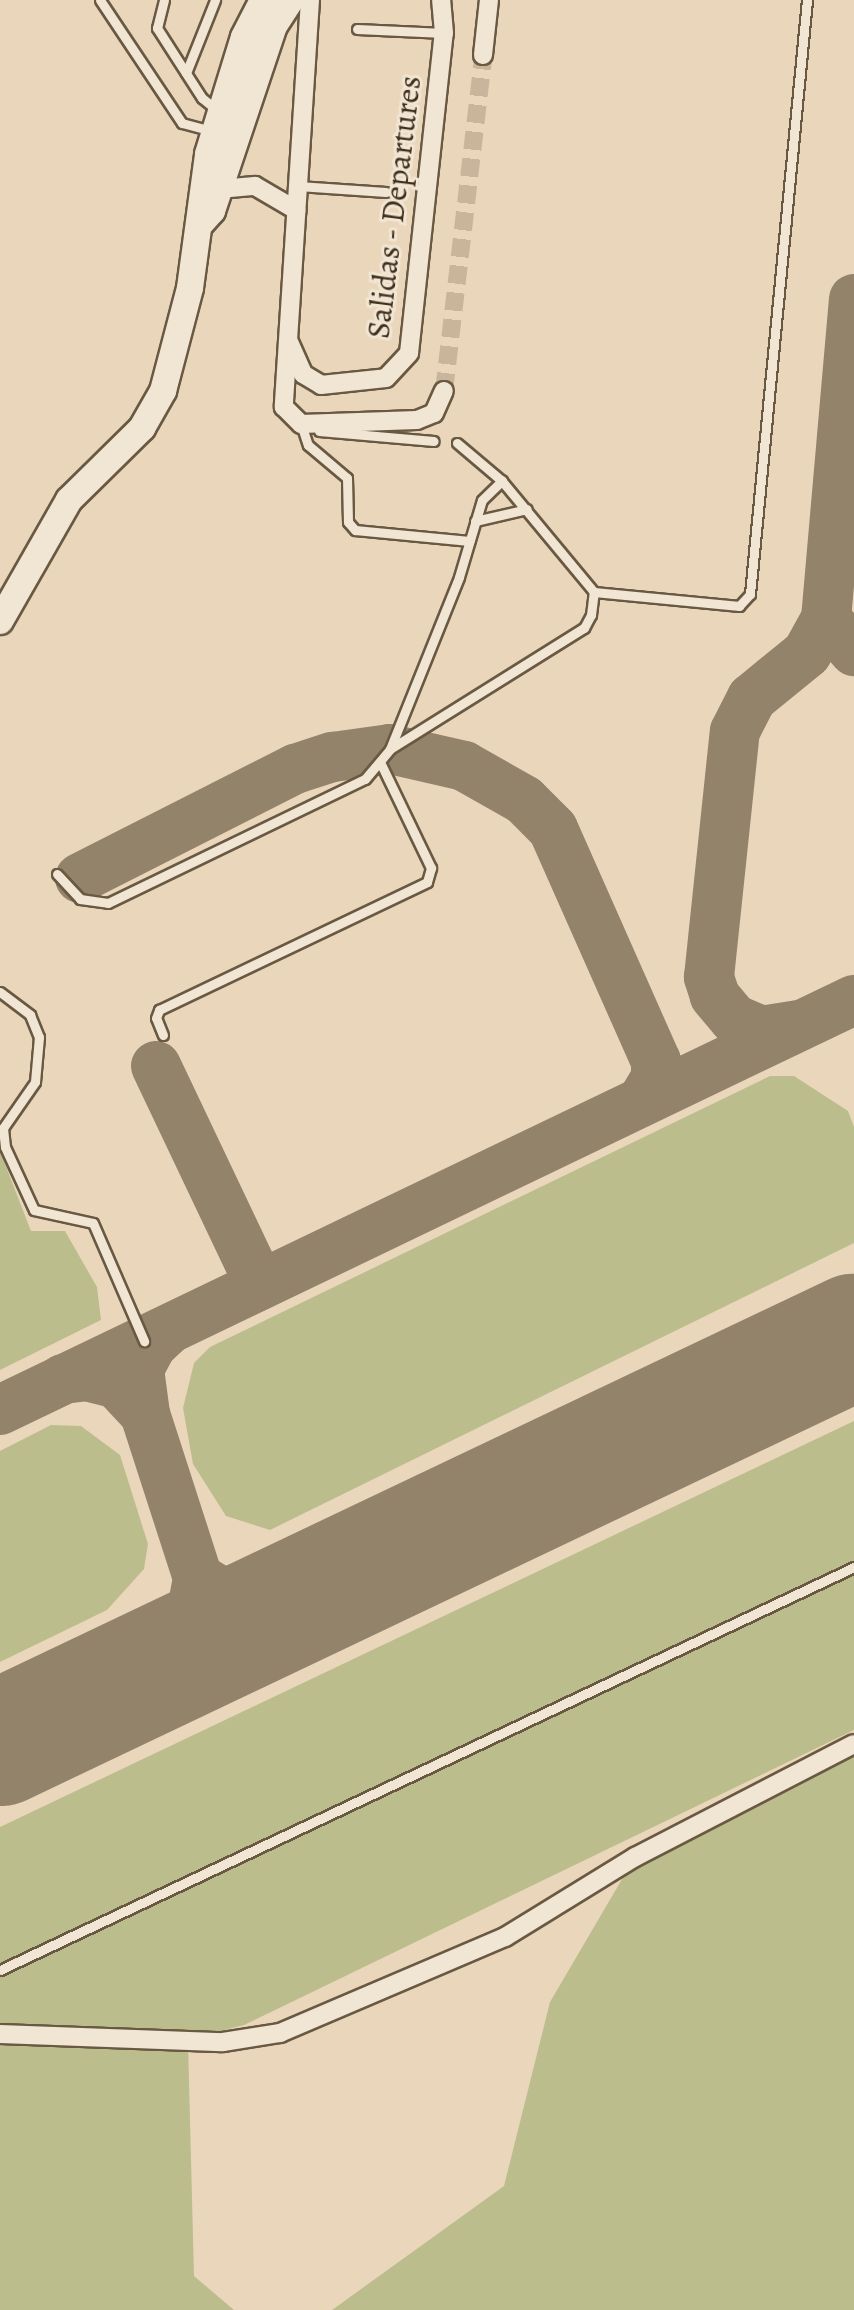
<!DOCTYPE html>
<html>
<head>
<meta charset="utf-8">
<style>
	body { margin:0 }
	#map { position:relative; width:854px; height:2310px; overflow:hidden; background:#ead7bb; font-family:Alegreya,serif }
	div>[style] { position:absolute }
	.green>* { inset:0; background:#bcbd8c }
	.taxiway>* { height:50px; margin:-25px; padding:0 25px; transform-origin:25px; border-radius:25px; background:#94836b }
	.runway>* { height:126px; margin:-63px; padding:0 63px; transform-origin:63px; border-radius:63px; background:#94836b }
	.street-tunnel>* { height:18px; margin-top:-9px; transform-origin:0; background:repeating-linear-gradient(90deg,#c8b59b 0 18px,transparent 0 27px) }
	.roads { filter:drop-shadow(2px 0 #695943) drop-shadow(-2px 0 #695943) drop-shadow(0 2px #695943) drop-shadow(0 -2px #695943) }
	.lane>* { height:9px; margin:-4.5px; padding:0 4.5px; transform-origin:4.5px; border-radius:4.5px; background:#f1e5d3 }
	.street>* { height:18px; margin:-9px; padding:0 9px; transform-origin:9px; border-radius:9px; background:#f1e5d3 }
	.secondary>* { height:26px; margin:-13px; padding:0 13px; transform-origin:13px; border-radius:13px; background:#f1e5d3 }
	span { translate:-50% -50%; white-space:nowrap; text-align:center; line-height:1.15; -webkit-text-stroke:6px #f1e5d3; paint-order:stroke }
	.street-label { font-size:32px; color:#3e2f1b }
</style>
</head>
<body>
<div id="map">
	<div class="green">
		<i style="clip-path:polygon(770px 1076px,794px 1076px,848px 1111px,854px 1127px,854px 1243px,270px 1530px,226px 1516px,193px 1464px,183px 1408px,194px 1363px,210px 1347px)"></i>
		<i style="clip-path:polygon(0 1151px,31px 1231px,65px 1231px,97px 1287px,101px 1320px,0 1370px)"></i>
		<i style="clip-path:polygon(854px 1421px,854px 1730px,244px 2025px,212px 2033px,0 2023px,0 1827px)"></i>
		<i style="clip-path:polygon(51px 1425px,81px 1426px,120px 1455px,148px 1544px,144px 1569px,107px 1610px,0 1662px,0 1451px)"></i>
		<i style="clip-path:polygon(854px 1744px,854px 2310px,332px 2310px,504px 2186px,550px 2002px,635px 1857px)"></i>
		<i style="clip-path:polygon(0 2034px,188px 2042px,194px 2276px,234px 2310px,0 2310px)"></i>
	</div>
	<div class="taxiway">
		<i style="left:854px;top:299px;width:321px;rotate:95deg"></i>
		<i style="left:826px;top:619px;width:43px;rotate:48.8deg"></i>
		<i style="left:80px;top:878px;width:241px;rotate:-26.9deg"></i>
		<i style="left:295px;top:769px;width:40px;rotate:-18deg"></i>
		<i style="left:333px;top:757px;width:58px;rotate:-8deg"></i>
		<i style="left:390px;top:749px;width:76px;rotate:12.9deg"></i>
		<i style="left:464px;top:766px;width:69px;rotate:29.5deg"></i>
		<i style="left:524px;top:800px;width:41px;rotate:45deg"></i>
		<i style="left:553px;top:829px;width:254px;rotate:66.1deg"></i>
		<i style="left:656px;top:1061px;width:17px;rotate:90deg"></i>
		<i style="left:656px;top:1078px;width:27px;rotate:121deg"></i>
		<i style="left:799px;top:1025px;width:37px;rotate:171deg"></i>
		<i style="left:762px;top:1031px;width:30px;rotate:-157deg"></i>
		<i style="left:734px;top:1019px;width:30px;rotate:-130deg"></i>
		<i style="left:715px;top:996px;width:20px;rotate:-108deg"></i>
		<i style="left:709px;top:977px;width:247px;rotate:-84deg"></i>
		<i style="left:735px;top:731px;width:37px;rotate:-63deg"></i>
		<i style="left:752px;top:698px;width:71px;rotate:-39.3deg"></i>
		<i style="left:807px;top:653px;width:39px;rotate:-61deg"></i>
		<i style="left:156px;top:1066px;width:242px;rotate:64.6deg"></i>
		<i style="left:63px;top:1379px;width:23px;rotate:-7deg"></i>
		<i style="left:86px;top:1376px;width:32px;rotate:14deg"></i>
		<i style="left:117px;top:1384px;width:41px;rotate:47deg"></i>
		<i style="left:145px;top:1414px;width:45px;rotate:-97.6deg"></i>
		<i style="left:139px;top:1369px;width:27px;rotate:-62deg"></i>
		<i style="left:152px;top:1345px;width:23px;rotate:-43deg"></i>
		<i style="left:0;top:1410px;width:947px;rotate:-25.65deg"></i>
		<i style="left:145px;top:1414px;width:172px;rotate:72.1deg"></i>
		<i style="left:164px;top:1664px;width:35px;rotate:-50deg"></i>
		<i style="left:187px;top:1637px;width:60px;rotate:-79.4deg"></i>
		<i style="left:198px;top:1578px;width:61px;rotate:30.3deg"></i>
		<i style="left:251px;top:1609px;width:33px"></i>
	</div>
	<div class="runway">
		<i style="left:0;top:1743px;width:946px;rotate:-25.43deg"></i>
	</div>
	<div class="street-tunnel">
		<i style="left:444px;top:391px;width:335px;rotate:-83.3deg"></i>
	</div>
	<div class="roads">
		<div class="lane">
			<i style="left:100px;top:0;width:148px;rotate:56.3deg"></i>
			<i style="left:182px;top:123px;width:30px;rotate:15deg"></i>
			<i style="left:164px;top:0;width:29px;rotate:104deg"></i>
			<i style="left:157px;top:28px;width:83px;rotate:57.3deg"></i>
			<i style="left:202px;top:98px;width:21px;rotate:39deg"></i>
			<i style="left:357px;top:29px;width:87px;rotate:2.6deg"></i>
			<i style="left:186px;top:73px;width:79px;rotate:-68.3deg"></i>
			<i style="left:298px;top:186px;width:88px;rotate:3.9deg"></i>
			<i style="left:301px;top:424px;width:22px;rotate:72deg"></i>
			<i style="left:308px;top:445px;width:51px;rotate:40.2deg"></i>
			<i style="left:347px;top:478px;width:44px;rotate:88.7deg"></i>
			<i style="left:348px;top:522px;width:11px;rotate:49deg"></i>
			<i style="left:355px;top:530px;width:115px;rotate:5.5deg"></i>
			<i style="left:319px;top:431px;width:115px;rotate:5deg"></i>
			<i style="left:475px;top:521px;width:53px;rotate:-13deg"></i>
			<i style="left:594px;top:592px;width:146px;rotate:5.5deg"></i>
			<i style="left:739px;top:606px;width:16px;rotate:-47deg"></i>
			<i style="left:750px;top:594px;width:597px;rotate:-84.52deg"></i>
			<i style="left:390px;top:749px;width:229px;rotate:-32deg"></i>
			<i style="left:584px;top:628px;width:15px;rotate:-62deg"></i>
			<i style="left:591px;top:615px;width:23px;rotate:-83deg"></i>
			<i style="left:594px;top:592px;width:144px;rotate:-129.7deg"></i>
			<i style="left:502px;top:481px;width:59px;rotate:-139.8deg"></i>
			<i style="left:57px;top:874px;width:34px;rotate:47deg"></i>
			<i style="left:80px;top:899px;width:28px;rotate:8deg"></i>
			<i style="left:108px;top:903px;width:285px;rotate:-25.8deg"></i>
			<i style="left:365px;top:779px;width:39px;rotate:-50deg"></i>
			<i style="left:390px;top:749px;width:185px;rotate:-68.1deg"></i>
			<i style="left:459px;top:577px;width:80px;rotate:-73.4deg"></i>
			<i style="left:482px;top:500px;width:28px;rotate:-44deg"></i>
			<i style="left:0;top:992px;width:38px;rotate:37deg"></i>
			<i style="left:30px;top:1015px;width:24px;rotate:68deg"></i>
			<i style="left:39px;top:1037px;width:45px;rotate:95.1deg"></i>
			<i style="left:35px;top:1082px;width:56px;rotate:124.8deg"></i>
			<i style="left:3px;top:1128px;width:19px;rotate:84deg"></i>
			<i style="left:5px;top:1147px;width:69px;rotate:65.3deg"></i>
			<i style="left:34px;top:1210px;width:60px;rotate:12.4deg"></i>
			<i style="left:93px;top:1223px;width:129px;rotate:66.6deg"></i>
			<i style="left:163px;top:1035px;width:18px;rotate:-112deg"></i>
			<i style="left:156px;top:1018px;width:9px;rotate:-69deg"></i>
			<i style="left:159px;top:1010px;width:297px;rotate:-25.5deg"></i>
			<i style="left:427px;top:882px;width:15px;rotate:-74deg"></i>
			<i style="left:431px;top:868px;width:115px;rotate:-115.7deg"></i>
			<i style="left:0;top:1970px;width:944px;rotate:-25.26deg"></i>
		</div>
		<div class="street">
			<i style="left:310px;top:0;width:408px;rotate:93.7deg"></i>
			<i style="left:284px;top:407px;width:24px;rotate:45deg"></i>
			<i style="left:301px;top:424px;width:116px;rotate:-2deg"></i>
			<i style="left:417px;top:420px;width:18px;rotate:-22deg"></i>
			<i style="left:434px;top:413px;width:24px;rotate:-66deg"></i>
			<i style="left:483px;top:55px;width:55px;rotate:-83.8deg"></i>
			<i style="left:219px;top:189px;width:36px;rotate:-5deg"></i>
			<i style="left:255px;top:186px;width:48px;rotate:30.3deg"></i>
			<i style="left:289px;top:342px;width:35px;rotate:66deg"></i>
			<i style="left:303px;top:374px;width:21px;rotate:31deg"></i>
			<i style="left:321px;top:385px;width:65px;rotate:-6.1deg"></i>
			<i style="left:386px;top:378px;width:34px;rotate:-47deg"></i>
			<i style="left:409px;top:353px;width:322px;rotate:-83.8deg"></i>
			<i style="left:444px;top:33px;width:33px;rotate:-95deg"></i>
			<i style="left:0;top:2034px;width:223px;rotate:2.1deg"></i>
			<i style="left:223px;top:2042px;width:58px;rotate:-9deg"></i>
			<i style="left:280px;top:2033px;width:245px;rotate:-23.1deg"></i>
			<i style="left:505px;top:1937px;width:153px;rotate:-31.6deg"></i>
			<i style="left:635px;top:1857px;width:246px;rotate:-27.3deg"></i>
		</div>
		<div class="secondary">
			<i style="left:202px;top:222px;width:15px;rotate:-48deg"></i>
			<i style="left:212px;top:211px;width:195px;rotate:-71.5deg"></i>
			<i style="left:274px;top:26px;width:31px;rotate:-57deg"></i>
			<i style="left:0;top:621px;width:139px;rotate:-60.3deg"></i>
			<i style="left:69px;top:500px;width:103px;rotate:-44.6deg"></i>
			<i style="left:142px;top:428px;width:43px;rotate:-60.4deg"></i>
			<i style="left:163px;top:391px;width:106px;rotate:-75.3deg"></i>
			<i style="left:190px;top:288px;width:135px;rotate:-82.3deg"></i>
			<i style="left:208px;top:154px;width:122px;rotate:-72.9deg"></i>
			<i style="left:244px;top:37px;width:42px;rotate:-62.8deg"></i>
		</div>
	</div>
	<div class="street-label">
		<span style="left:394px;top:207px;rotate:-83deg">Salidas - Departures</span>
	</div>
</div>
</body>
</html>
